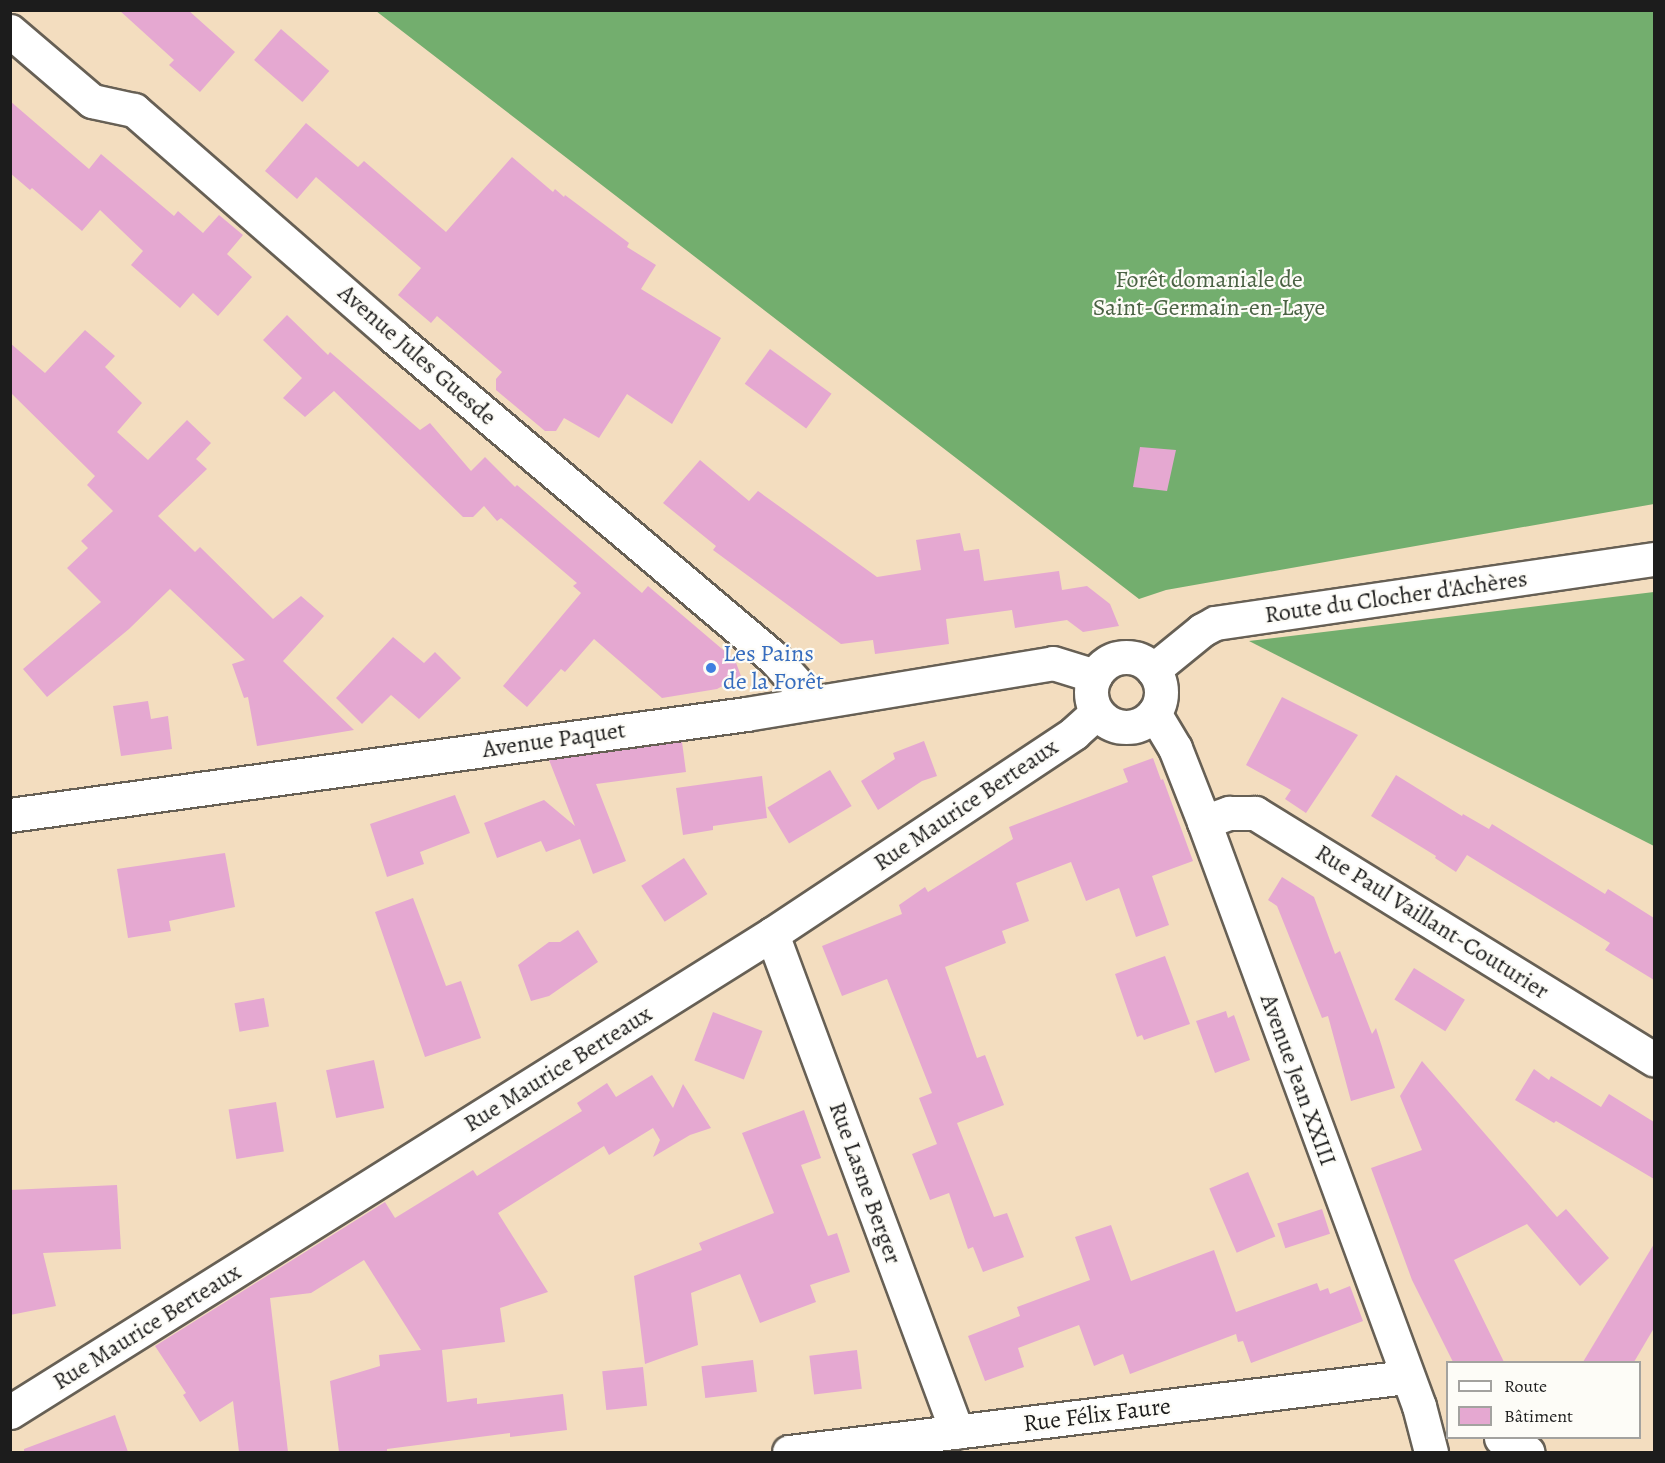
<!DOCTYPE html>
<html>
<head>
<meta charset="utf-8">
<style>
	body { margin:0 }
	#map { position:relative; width:1665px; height:1463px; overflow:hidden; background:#f3ddbf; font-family:Alegreya,serif }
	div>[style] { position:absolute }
	.forest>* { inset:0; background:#73ae6e }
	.building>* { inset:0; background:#e5a8d1; transform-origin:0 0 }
	.roads { filter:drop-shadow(2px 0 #676055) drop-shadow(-2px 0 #676055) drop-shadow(0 2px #676055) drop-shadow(0 -2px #676055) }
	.minor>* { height:33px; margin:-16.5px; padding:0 16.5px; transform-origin:16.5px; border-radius:16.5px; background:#fff }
	.tertiary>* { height:33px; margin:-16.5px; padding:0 16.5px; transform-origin:16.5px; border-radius:16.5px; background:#fff }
	.tertiary>.ring { margin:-16.5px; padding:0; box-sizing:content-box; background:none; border:33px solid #fff; border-radius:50% }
	.dots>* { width:16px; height:16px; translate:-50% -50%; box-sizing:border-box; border:3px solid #fdfcf7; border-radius:50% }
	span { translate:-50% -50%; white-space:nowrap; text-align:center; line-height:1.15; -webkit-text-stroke:4.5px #fdfcf7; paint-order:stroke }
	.park-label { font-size:24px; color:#4a6244 }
	.street-label { font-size:24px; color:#1c1c1c }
	.shop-label { font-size:24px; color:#366cbe }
	.left { translate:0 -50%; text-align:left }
	.frame { position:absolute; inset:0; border:12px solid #1c1c1c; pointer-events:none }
	.legend { position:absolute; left:1446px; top:1361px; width:195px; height:78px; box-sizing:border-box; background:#fdfcf7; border:2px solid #a3a29f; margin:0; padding:8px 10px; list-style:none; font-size:18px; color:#1c1c1c }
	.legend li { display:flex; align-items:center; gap:12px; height:30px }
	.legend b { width:30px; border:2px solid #a3a29f }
</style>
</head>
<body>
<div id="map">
	<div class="forest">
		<i style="clip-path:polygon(376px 11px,1654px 11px,1654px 504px,1166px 590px,1139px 599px)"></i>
		<i style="clip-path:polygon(1654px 592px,1654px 846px,1249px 641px)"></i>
	</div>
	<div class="building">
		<i style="clip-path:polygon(119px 10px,188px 10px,235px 52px,200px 92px,169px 65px,174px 60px)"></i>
		<i style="left:281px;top:29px;width:64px;height:41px;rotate:41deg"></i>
		<i style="clip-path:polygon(10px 101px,89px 169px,101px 154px,174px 216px,178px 211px,203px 233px,219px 215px,243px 235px,227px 254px,252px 277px,218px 316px,193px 293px,180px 308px,131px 265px,143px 251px,100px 210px,82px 231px,32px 188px,30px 190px,10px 173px)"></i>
		<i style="clip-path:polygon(306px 123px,358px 167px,364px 161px,446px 232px,512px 157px,553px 192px,555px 189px,564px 197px,565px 195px,629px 243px,627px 247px,656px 265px,641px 289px,721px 338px,672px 424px,627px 394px,599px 438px,564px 418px,556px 431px,545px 431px,496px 390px,496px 379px,502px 372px,437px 316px,431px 323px,398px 295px,421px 268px,316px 177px,297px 199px,265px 171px)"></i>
		<i style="clip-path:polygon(287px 315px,328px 355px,330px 352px,420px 430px,430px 423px,471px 471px,485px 457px,515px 487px,517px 485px,642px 593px,648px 586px,735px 660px,741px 676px,717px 689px,662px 698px,594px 639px,565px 672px,561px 669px,527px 707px,503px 686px,581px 593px,573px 586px,577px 583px,501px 518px,497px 521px,484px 506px,473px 517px,463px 517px,334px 391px,305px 417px,283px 398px,302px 378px,263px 340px)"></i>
		<i style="clip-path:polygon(85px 330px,115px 356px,105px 367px,142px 403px,117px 432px,148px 460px,187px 420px,211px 443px,196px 459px,207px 469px,158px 516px,195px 552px,200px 547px,273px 619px,301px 596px,324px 616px,283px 661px,354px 730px,257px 746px,248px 697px,244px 698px,232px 664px,245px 660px,170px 589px,129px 629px,47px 697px,23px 669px,101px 602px,67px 568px,88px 548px,81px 541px,113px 511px,87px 485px,95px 476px,10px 392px,10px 343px,45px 373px)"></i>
		<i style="left:770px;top:349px;width:76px;height:43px;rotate:36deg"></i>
		<i style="clip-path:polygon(1140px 447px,1176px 450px,1167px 491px,1133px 487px)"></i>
		<i style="clip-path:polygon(700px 460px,749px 501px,758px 491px,877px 577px,921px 570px,916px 540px,960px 533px,964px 551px,979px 549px,984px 581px,1059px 571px,1062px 590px,1087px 586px,1110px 604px,1119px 626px,1083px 632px,1067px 620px,1015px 628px,1012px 610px,946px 619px,949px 644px,875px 654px,873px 640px,841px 644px,713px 550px,716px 546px,663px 503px)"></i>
		<i style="clip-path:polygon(393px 637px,424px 663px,435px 652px,461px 678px,419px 719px,391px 695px,362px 724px,336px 698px)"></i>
		<i style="clip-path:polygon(1282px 697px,1358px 735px,1306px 813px,1285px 799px,1291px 790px,1246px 765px)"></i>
		<i style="clip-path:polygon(148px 701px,151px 719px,168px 716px,172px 749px,121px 756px,113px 706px)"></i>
		<i style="clip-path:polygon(924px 741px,937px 776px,922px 781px,878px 810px,861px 781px,895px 759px,893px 753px)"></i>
		<i style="clip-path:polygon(682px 742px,686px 772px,596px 784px,626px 861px,593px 874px,580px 839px,546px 852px,541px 841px,497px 858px,484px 823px,544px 800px,575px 826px,549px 760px)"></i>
		<i style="clip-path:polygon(1153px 758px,1161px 780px,1163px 779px,1193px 861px,1152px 876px,1169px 925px,1136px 937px,1119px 888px,1086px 901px,1071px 862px,1016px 883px,1029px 921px,1002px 931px,1006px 943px,945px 967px,977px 1058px,985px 1055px,1004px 1105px,957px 1123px,994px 1217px,1007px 1213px,1024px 1257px,983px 1272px,973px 1247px,968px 1249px,949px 1193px,930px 1200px,912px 1154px,937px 1144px,919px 1098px,932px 1093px,887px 979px,842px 996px,822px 946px,902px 914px,899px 905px,925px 887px,928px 892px,1013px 839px,1009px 827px,1128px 782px,1123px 769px)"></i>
		<i style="left:830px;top:770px;width:42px;height:73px;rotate:59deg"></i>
		<i style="clip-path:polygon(1396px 775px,1462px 816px,1463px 814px,1489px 829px,1492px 824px,1605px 894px,1608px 889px,1654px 918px,1654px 980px,1605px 950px,1610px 943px,1467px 855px,1456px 872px,1435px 858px,1436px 856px,1371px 816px)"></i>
		<i style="clip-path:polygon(762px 776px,767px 818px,713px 826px,713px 830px,683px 835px,676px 788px)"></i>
		<i style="clip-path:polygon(455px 795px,470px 833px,420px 852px,424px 864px,387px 877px,370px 824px)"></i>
		<i style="clip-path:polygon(225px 853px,235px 907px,169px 921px,171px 931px,128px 938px,117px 869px)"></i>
		<i style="left:684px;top:858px;width:43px;height:51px;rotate:57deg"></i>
		<i style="clip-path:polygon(1282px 877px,1314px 897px,1335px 954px,1340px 951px,1372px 1034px,1376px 1028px,1395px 1088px,1351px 1101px,1328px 1016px,1322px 1018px,1277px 906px,1268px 900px)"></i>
		<i style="clip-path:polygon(413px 898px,446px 986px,461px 981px,481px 1038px,425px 1057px,375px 912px)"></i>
		<i style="clip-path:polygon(578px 930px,598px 962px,549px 996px,531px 1001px,518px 965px,549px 942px,560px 942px)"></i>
		<i style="clip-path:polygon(1165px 956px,1190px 1024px,1144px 1040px,1142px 1035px,1137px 1037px,1115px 974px)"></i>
		<i style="left:1414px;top:968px;width:60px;height:37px;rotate:32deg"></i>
		<i style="left:264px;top:998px;width:29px;height:30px;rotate:80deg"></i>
		<i style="clip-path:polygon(1226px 1011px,1228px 1018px,1234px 1015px,1250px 1060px,1215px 1073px,1196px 1021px)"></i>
		<i style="left:713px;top:1012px;width:53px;height:52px;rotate:21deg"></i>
		<i style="left:374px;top:1060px;width:49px;height:49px;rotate:78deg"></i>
		<i style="clip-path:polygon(1422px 1061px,1557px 1217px,1566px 1209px,1609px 1258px,1580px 1286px,1527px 1224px,1454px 1260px,1504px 1362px,1453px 1362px,1412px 1280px,1371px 1168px,1422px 1150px,1400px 1096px)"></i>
		<i style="clip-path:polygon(1534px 1069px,1549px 1080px,1551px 1076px,1601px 1107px,1609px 1094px,1654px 1122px,1654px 1179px,1556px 1121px,1554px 1123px,1515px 1100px)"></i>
		<i style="clip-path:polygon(652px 1075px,673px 1108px,683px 1084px,711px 1128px,690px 1135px,653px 1157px,660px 1140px,653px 1128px,609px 1155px,604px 1146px,498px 1213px,548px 1292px,500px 1308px,505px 1342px,442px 1350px,447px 1402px,477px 1398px,477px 1404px,563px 1394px,567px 1430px,510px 1437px,510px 1433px,387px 1449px,387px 1452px,339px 1452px,330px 1381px,380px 1366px,379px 1355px,421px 1350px,364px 1260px,311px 1293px,270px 1298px,288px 1452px,239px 1452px,233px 1401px,200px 1422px,183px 1395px,186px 1393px,155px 1346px,385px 1202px,395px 1218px,473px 1170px,477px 1176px,582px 1111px,577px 1103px,607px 1083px,616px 1097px)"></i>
		<i style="left:276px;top:1102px;width:50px;height:48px;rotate:81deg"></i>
		<i style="clip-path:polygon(804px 1110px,821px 1158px,801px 1165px,828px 1236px,837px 1233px,850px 1272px,810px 1285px,816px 1302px,760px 1323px,740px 1274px,691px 1293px,698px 1345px,645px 1364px,634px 1276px,702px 1250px,699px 1243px,774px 1213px,742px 1133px)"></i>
		<i style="left:1248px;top:1172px;width:70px;height:42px;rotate:67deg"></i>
		<i style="clip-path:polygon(117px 1185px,121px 1249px,43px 1253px,56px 1306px,10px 1315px,10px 1190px)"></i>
		<i style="left:1322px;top:1209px;width:26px;height:47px;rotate:72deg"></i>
		<i style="clip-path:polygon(1111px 1225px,1131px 1281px,1214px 1250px,1236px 1312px,1317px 1283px,1320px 1291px,1328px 1288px,1330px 1294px,1350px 1286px,1363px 1321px,1251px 1363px,1243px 1341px,1238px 1342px,1236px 1334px,1130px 1374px,1123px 1354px,1094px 1366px,1079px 1325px,1018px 1348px,1024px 1367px,985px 1381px,968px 1336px,1020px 1316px,1017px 1307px,1090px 1280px,1075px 1237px)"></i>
		<i style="clip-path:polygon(1654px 1244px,1654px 1328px,1634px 1362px,1583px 1362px)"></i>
		<i style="left:857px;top:1350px;width:39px;height:48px;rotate:83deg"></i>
		<i style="left:753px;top:1360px;width:32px;height:52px;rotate:83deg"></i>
		<i style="left:643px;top:1367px;width:39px;height:41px;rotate:84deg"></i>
		<i style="clip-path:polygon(115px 1415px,128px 1452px,24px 1452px,24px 1449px)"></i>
	</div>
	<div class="roads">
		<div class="minor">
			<i style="left:1154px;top:713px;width:41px;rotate:59deg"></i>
			<i style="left:1175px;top:748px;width:79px;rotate:68.6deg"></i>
			<i style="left:1204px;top:822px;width:622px;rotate:69.79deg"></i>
			<i style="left:1419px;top:1406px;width:48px;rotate:75.4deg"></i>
			<i style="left:1204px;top:822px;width:27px;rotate:-20deg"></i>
			<i style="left:1229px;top:813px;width:26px"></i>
			<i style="left:1255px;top:813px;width:469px;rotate:31.7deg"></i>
			<i style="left:772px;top:934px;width:531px;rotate:69.62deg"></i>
			<i style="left:10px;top:1412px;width:900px;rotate:-32.1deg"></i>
			<i style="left:772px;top:934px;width:363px;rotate:-33.6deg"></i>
			<i style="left:1074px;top:733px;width:31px;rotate:-42deg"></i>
			<i style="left:1501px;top:1438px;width:30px;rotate:28deg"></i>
			<i style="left:789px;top:1452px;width:622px;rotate:-6.93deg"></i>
		</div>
		<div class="tertiary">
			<i style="left:10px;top:31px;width:108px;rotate:40.5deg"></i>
			<i style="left:92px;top:101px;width:43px;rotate:12.1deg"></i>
			<i style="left:134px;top:110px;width:345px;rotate:41.1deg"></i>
			<i style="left:394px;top:337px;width:497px;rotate:40.2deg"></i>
			<i style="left:774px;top:658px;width:57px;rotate:48.5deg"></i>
			<i class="ring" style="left:1091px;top:657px;width:37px;height:37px"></i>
			<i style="left:1153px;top:670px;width:63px;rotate:-39.2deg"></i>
			<i style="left:1202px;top:630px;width:15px;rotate:-28deg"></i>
			<i style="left:1215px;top:623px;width:444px;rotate:-8.3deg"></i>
			<i style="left:10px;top:815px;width:743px;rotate:-7.81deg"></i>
			<i style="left:746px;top:714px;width:311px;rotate:-9.4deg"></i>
			<i style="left:1053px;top:663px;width:44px;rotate:17.2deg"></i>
		</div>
	</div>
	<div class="dots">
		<i style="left:711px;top:668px;background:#3f7fe0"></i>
	</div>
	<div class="park-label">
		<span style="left:1209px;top:294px">Forêt domaniale de<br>Saint-Germain-en-Laye</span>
	</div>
	<div class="street-label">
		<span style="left:417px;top:355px;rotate:41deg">Avenue Jules Guesde</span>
		<span style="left:1396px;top:597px;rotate:-8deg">Route du Clocher d'Achères</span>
		<span style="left:554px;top:740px;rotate:-8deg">Avenue Paquet</span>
		<span style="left:966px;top:805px;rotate:-34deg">Rue Maurice Berteaux</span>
		<span style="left:1432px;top:922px;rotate:32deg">Rue Paul Vaillant-Couturier</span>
		<span style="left:558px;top:1069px;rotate:-32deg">Rue Maurice Berteaux</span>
		<span style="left:1298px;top:1080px;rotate:70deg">Avenue Jean XXIII</span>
		<span style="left:865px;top:1183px;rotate:70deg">Rue Lasne Berger</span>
		<span style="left:147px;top:1327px;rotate:-32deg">Rue Maurice Berteaux</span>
		<span style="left:1097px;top:1415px;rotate:-7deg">Rue Félix Faure</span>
	</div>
	<div class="shop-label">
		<span class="left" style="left:723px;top:668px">Les Pains<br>de la Forêt</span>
	</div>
	<div class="frame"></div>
	<ul class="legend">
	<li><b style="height:8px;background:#fff"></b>Route</li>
	<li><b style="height:16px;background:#e5a8d1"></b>Bâtiment</li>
	</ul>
</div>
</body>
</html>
